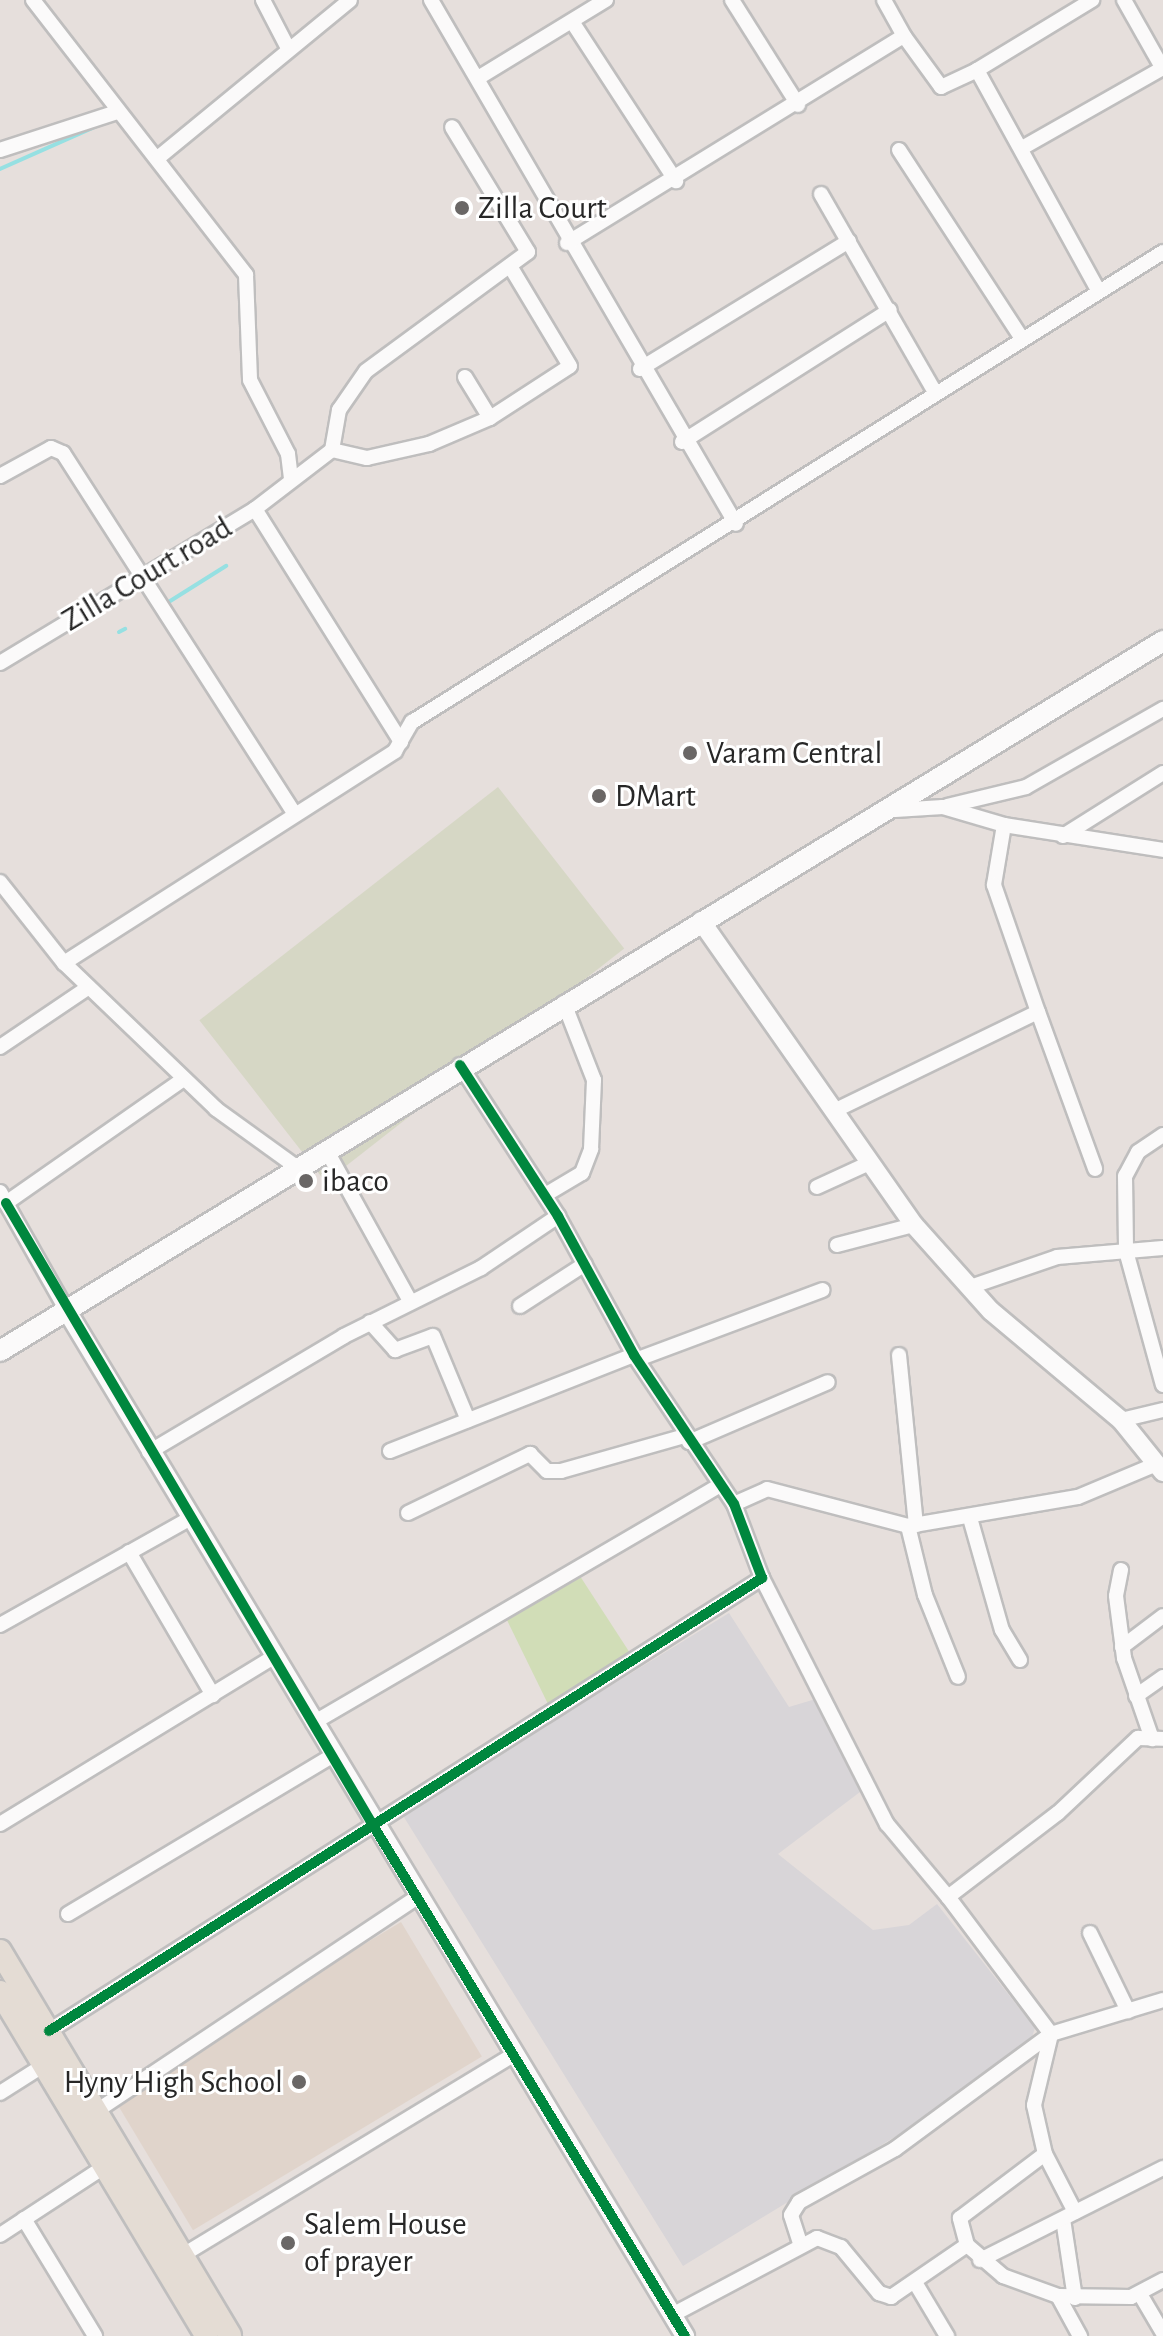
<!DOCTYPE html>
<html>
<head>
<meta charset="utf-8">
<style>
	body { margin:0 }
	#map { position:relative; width:1163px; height:2336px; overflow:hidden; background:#e6dfdc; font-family:"Alegreya Sans",sans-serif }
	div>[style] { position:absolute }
	.industrial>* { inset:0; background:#d8d5d8 }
	.education>* { inset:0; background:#e0d4cb; transform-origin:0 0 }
	.green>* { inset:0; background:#d1ddb7 }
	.cemetery>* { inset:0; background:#d6d7c5; transform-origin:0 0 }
	.stream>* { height:4px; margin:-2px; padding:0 2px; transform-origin:2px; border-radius:2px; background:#96e0e2 }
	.roads { filter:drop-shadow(2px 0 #bfbebe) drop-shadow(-2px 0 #bfbebe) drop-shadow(0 2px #bfbebe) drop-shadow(0 -2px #bfbebe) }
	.minor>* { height:14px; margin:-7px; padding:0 7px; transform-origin:7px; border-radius:7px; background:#fbfafa }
	.tertiary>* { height:18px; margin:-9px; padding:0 9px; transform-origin:9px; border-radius:9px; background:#fbfafa }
	.secondary>* { height:20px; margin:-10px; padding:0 10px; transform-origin:10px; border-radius:10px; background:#fbfafa }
	.primary>* { height:22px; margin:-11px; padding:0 11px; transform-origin:11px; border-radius:11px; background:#e4dcd4 }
	.cycleway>* { height:10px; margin:-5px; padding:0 5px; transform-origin:5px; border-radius:5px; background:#00873e }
	.dots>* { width:22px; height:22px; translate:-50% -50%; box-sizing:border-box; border:4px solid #fff; border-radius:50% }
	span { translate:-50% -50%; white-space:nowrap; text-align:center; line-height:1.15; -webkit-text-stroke:6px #fff; paint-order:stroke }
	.poi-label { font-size:32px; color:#272727 }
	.left { translate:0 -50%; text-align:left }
	.right { translate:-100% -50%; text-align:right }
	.street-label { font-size:32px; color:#272727 }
</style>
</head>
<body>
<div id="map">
	<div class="industrial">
		<i style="clip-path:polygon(729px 1613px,789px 1707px,819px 1698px,860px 1792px,778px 1854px,873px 1930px,909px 1925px,937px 1904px,1035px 2028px,1031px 2040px,911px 2127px,683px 2266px,402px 1814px)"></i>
	</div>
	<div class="education">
		<i style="left:401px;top:1922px;width:157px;height:337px;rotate:59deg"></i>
	</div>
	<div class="green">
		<i style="clip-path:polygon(578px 1573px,630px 1653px,548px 1704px,504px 1614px)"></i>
	</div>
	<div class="cemetery">
		<i style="left:498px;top:787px;width:205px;height:379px;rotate:52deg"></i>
	</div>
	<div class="stream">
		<i style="left:0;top:169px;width:108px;rotate:-24deg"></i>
		<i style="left:167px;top:603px;width:70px;rotate:-32.1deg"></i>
		<i style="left:119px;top:632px;width:7px;rotate:-27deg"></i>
	</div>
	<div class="roads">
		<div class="minor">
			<i style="left:33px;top:0;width:348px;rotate:52.2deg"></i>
			<i style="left:246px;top:275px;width:105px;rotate:87.8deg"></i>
			<i style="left:250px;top:380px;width:83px;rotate:62.8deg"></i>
			<i style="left:288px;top:454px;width:26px;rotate:83deg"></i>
			<i style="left:263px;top:0;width:54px;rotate:62.5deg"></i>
			<i style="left:431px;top:0;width:606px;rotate:59.8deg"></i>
			<i style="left:732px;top:0;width:124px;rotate:57.8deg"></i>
			<i style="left:1124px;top:0;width:79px;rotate:60.5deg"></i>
			<i style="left:573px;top:23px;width:189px;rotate:56.9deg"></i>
			<i style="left:904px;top:36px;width:63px;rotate:54deg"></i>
			<i style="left:941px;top:87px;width:40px;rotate:-25deg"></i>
			<i style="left:977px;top:70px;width:253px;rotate:61.2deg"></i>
			<i style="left:977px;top:70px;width:135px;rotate:-31.3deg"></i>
			<i style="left:478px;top:78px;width:150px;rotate:-31.4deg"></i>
			<i style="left:1022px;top:148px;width:162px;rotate:-29.6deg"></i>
			<i style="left:0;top:150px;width:123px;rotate:-18deg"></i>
			<i style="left:899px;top:150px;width:225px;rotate:56.9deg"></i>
			<i style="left:159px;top:157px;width:247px;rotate:-39.4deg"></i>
			<i style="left:821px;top:194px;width:228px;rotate:60.1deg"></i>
			<i style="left:567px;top:243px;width:395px;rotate:-31.6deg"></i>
			<i style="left:904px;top:36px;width:41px;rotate:-119.1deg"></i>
			<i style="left:640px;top:369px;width:245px;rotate:-31.5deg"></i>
			<i style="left:465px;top:377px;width:48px;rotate:58.6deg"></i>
			<i style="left:682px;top:442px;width:246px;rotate:-32.4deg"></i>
			<i style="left:332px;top:450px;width:41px;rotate:-80.1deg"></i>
			<i style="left:339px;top:410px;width:47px;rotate:-55.3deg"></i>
			<i style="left:366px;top:371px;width:201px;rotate:-36.3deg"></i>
			<i style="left:528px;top:252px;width:146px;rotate:-121.3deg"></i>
			<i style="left:0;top:476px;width:58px;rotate:-28.8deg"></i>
			<i style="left:51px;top:448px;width:13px;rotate:23deg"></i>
			<i style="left:63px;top:453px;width:426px;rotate:57.3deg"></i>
			<i style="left:255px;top:509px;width:275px;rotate:57.9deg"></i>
			<i style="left:0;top:663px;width:298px;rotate:-31.1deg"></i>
			<i style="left:255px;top:509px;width:97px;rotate:-37.5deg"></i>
			<i style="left:332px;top:450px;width:36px;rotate:13deg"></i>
			<i style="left:367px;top:458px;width:64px;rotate:-12.7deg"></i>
			<i style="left:429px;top:444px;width:66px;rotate:-23.1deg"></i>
			<i style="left:490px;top:418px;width:95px;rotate:-33deg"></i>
			<i style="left:570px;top:366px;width:117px;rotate:-121deg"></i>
			<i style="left:947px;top:806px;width:81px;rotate:-13.5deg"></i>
			<i style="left:1026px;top:787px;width:158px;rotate:-29.7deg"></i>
			<i style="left:895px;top:810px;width:48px;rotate:-3.6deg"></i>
			<i style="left:943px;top:807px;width:64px;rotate:16.4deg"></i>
			<i style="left:1004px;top:825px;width:161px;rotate:8.9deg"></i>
			<i style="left:1004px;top:825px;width:61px;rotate:99.5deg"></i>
			<i style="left:994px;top:885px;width:134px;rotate:70.9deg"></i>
			<i style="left:1063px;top:836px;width:118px;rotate:-32.2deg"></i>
			<i style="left:0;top:882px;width:103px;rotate:51.7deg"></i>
			<i style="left:64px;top:963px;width:211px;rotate:43.8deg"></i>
			<i style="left:216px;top:1109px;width:97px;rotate:35.8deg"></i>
			<i style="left:64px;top:963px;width:393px;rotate:-32.6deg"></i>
			<i style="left:395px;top:751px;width:34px;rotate:-60deg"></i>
			<i style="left:412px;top:722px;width:886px;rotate:-32.04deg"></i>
			<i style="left:0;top:1047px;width:107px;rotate:-34deg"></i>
			<i style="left:838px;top:1109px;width:222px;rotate:-25.9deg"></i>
			<i style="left:1038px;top:1012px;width:167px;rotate:70deg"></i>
			<i style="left:1163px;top:1135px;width:30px;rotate:146deg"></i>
			<i style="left:1138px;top:1152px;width:27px;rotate:118deg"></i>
			<i style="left:1125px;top:1176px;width:75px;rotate:89.2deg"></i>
			<i style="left:1126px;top:1251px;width:139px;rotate:74.6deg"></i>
			<i style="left:328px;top:1153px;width:169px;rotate:61deg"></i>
			<i style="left:817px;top:1187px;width:55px;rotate:-24.7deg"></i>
			<i style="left:0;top:1192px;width:13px;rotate:61deg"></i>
			<i style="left:6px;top:1203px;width:217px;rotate:-34.9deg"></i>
			<i style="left:545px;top:1195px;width:43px;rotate:-30.7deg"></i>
			<i style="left:582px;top:1173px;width:26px;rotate:-69deg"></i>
			<i style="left:591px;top:1149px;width:69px;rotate:-87.5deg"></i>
			<i style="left:594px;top:1080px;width:83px;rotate:-111.3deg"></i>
			<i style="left:6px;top:1203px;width:124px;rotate:60.5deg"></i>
			<i style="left:837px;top:1245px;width:80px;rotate:-14.6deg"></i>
			<i style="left:970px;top:1287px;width:92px;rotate:-19deg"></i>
			<i style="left:1057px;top:1257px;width:106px;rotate:-4.9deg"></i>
			<i style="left:520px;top:1306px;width:77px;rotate:-32.9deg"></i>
			<i style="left:370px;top:1322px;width:38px;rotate:48deg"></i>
			<i style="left:395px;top:1350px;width:40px;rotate:-20.2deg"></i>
			<i style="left:433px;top:1336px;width:91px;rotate:67.4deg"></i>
			<i style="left:899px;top:1355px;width:171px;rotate:84.3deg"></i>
			<i style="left:638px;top:1359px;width:197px;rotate:-20.5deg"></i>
			<i style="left:1121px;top:1420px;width:43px;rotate:-13.4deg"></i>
			<i style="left:689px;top:1442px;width:151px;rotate:-23.3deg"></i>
			<i style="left:390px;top:1451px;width:262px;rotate:-21.5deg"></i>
			<i style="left:149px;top:1452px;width:227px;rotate:-30.7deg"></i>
			<i style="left:344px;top:1336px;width:153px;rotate:-26.4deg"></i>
			<i style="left:481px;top:1268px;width:93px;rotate:-34deg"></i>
			<i style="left:734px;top:1504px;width:36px;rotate:-24deg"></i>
			<i style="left:767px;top:1489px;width:146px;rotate:14.7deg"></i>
			<i style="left:908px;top:1526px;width:172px;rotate:-9.7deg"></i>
			<i style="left:1078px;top:1497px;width:82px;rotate:-22.8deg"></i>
			<i style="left:408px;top:1513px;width:136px;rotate:-25.8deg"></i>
			<i style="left:530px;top:1454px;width:24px;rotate:45deg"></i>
			<i style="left:547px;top:1471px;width:14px"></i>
			<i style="left:561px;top:1471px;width:129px;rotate:-15.8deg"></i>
			<i style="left:970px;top:1518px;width:116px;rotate:74.1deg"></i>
			<i style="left:1002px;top:1630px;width:35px;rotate:59deg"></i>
			<i style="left:908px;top:1526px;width:71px;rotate:76.2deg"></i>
			<i style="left:925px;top:1595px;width:88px;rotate:68.1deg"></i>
			<i style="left:129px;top:1552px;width:166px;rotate:59.6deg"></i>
			<i style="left:1121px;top:1570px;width:26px;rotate:101deg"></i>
			<i style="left:1116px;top:1596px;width:63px;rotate:82.6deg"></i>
			<i style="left:1124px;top:1658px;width:86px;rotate:70.9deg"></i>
			<i style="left:762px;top:1578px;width:276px;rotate:63.1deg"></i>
			<i style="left:887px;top:1824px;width:95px;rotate:50.1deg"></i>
			<i style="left:0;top:1625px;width:219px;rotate:-29.3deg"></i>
			<i style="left:1122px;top:1647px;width:51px;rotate:-37.1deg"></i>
			<i style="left:1136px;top:1696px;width:33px;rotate:-35deg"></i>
			<i style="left:313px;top:1723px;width:468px;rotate:-30.3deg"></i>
			<i style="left:0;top:1824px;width:319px;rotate:-31.4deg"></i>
			<i style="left:68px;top:1914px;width:308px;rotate:-30.9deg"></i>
			<i style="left:1090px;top:1933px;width:87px;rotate:64deg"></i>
			<i style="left:49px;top:2031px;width:845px;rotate:-32.43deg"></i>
			<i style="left:762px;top:1578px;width:79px;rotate:-110.7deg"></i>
			<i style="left:734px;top:1504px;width:179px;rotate:-123.9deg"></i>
			<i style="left:634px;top:1355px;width:158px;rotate:-118.7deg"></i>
			<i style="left:558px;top:1216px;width:180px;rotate:-123deg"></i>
			<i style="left:0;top:2093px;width:52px;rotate:-32.5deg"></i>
			<i style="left:98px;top:2110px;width:386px;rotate:-33.7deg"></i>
			<i style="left:1075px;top:2212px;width:65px;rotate:-117.3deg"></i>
			<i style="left:1045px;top:2154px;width:50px;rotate:-102.7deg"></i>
			<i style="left:1034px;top:2105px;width:73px;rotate:-76.5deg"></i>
			<i style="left:1051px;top:2034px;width:171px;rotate:-126.9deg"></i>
			<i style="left:948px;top:1897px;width:138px;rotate:-37.4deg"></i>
			<i style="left:1058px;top:1813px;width:110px;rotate:-43.2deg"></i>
			<i style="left:1138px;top:1738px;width:25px;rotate:2deg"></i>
			<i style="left:24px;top:2219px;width:137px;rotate:58.7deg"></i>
			<i style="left:1063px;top:2219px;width:80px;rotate:81.4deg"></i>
			<i style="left:0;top:2235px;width:124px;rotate:-33.2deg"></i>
			<i style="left:800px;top:2243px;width:29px;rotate:-108deg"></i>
			<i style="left:791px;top:2215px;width:15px;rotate:-58deg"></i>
			<i style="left:799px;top:2202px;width:110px;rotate:-28.9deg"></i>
			<i style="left:895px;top:2149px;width:194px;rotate:-36.4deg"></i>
			<i style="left:1051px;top:2034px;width:117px;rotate:-16.9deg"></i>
			<i style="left:967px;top:2245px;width:28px;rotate:-105deg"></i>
			<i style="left:960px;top:2218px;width:106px;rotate:-37deg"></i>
			<i style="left:178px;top:2258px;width:392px;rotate:-31.2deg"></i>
			<i style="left:980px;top:2260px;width:205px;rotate:-26.7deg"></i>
			<i style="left:916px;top:2284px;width:61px;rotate:59.2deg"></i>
			<i style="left:1140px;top:2294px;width:45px;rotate:59.5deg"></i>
			<i style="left:1058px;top:2296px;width:46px;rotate:61.2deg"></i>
			<i style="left:674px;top:2314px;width:162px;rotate:-28deg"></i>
			<i style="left:817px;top:2238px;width:26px;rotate:21deg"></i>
			<i style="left:841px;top:2247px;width:60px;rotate:50.4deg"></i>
			<i style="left:879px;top:2293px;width:13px;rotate:18deg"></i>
			<i style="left:891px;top:2297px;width:92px;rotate:-34.4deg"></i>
			<i style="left:967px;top:2245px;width:48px;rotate:40.7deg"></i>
			<i style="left:1003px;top:2276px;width:59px;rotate:20deg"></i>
			<i style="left:1058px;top:2296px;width:73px;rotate:0.8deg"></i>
			<i style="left:1131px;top:2297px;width:36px;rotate:-28deg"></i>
		</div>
		<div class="tertiary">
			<i style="left:701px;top:921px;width:371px;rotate:55deg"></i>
			<i style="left:914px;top:1225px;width:115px;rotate:48.2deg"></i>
			<i style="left:991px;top:1311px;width:170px;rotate:40deg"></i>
			<i style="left:1121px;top:1420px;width:67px;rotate:51.1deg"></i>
			<i style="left:67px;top:1311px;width:1197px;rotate:58.91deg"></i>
		</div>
		<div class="secondary">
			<i style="left:0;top:1351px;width:1363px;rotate:-31.4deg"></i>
		</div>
		<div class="primary">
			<i style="left:0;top:1951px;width:448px;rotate:59.1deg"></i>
			<i style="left:0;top:1992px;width:401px;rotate:59deg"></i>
		</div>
	</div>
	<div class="cycleway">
		<i style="left:6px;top:1203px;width:719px;rotate:59.47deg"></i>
		<i style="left:371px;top:1822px;width:602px;rotate:58.58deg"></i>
		<i style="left:49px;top:2031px;width:845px;rotate:-32.43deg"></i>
		<i style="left:762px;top:1578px;width:79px;rotate:-110.7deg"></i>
		<i style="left:734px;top:1504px;width:179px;rotate:-123.9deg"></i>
		<i style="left:634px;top:1355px;width:158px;rotate:-118.7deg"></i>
		<i style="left:558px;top:1216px;width:180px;rotate:-123deg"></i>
	</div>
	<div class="dots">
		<i style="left:462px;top:208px;background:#6a6766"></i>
		<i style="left:690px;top:753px;background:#6a6766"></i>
		<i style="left:599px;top:796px;background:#6a6766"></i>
		<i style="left:306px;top:1181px;background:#6a6766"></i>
		<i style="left:299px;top:2082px;background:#6a6766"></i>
		<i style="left:288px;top:2243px;background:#6a6766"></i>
	</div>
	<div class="poi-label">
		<span class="left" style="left:478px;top:208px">Zilla Court</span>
		<span class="left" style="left:706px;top:753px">Varam Central</span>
		<span class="left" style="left:615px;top:796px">DMart</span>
		<span class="left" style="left:322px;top:1181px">ibaco</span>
		<span class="right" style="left:283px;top:2082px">Hyny High School</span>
		<span class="left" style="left:304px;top:2243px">Salem House<br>of prayer</span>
	</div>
	<div class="street-label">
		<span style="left:147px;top:574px;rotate:-31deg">Zilla Court road</span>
	</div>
</div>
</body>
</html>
